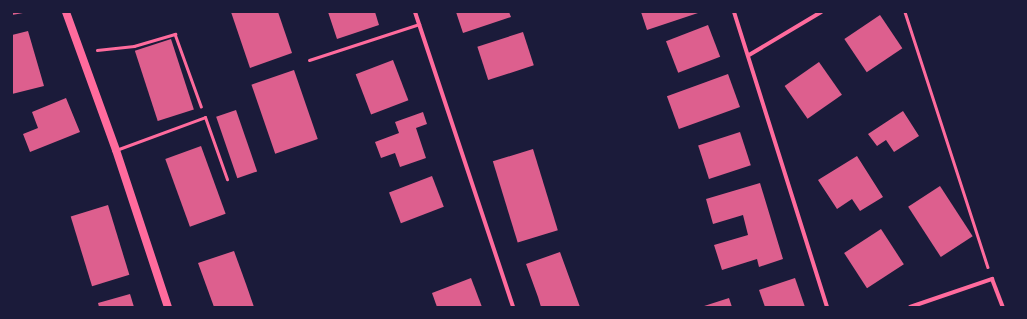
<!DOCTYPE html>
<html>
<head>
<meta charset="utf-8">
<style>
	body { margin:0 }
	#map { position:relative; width:1027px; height:319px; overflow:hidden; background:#1b1b3a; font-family:"Fira Sans Condensed",sans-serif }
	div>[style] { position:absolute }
	.building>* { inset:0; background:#dd5f8e; transform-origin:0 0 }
	.path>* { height:2.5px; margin:-1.25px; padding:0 1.25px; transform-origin:1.25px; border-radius:1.25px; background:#ff6b9d }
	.service>* { height:3px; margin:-1.5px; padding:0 1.5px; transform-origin:1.5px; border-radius:1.5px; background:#ff6b9d }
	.minor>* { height:4px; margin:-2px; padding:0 2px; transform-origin:2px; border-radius:2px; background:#ff6b9d }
	.secondary>* { height:8px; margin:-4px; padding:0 4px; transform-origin:4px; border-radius:4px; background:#ff6b9d }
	span { translate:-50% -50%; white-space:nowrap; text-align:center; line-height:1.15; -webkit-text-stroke:3.5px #1b1b3a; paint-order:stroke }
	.frame { position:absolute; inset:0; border:13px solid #1b1b3a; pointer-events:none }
</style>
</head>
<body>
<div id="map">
	<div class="building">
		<i style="clip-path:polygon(12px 12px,22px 12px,23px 13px,12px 15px)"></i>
		<i style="clip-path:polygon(231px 12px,278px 12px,292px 53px,250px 68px)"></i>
		<i style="clip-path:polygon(328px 12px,375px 12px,379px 25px,337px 39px)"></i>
		<i style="clip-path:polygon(456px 12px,509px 12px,511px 17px,463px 33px)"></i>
		<i style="clip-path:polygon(641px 12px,701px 12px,647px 30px)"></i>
		<i style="left:880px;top:15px;width:40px;height:43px;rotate:56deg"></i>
		<i style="left:708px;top:25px;width:34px;height:45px;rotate:69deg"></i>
		<i style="clip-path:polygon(28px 31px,44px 86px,12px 94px,12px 35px)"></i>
		<i style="left:523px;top:32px;width:35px;height:48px;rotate:72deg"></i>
		<i style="left:171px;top:39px;width:74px;height:38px;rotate:72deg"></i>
		<i style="left:393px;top:60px;width:43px;height:40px;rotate:69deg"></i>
		<i style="left:819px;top:62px;width:40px;height:42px;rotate:55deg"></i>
		<i style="left:294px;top:70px;width:73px;height:45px;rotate:71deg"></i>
		<i style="left:728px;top:74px;width:35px;height:65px;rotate:70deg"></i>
		<i style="clip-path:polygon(66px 98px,80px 132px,30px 152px,23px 134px,38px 128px,32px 112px)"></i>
		<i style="left:236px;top:110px;width:65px;height:21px;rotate:71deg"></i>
		<i style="clip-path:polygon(903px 111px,919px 136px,894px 152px,886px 140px,877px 146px,868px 134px)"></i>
		<i style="clip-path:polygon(423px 112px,427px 124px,416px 128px,426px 158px,400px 167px,395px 153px,381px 158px,375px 142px,399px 133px,395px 122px)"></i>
		<i style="left:740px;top:132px;width:35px;height:44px;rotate:72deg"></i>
		<i style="left:201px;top:146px;width:72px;height:38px;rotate:70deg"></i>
		<i style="left:533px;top:149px;width:85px;height:42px;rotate:73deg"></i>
		<i style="clip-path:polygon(857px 156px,883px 197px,860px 211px,852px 199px,837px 209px,818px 180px)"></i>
		<i style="left:432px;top:176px;width:33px;height:46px;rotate:69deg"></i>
		<i style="clip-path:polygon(760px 183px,783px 259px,759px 267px,757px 259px,722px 270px,714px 245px,748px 235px,743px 215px,713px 224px,706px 199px)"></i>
		<i style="left:940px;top:186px;width:60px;height:38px;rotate:57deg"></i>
		<i style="left:108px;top:205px;width:73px;height:39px;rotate:73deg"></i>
		<i style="left:881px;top:229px;width:42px;height:44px;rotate:57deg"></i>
		<i style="clip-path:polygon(234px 251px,246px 284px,254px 307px,214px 307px,198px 263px)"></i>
		<i style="clip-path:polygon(560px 252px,580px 307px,541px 307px,538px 297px,526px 264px)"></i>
		<i style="clip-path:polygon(471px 278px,482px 307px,437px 307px,432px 293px)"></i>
		<i style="clip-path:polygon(795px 278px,805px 307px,765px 307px,759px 290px)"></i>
		<i style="clip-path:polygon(130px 294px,134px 307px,99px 307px,98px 303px)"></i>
		<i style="clip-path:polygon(729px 298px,732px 307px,701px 307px)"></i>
	</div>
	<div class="path">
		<i style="left:905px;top:12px;width:268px;rotate:72deg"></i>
		<i style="left:97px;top:50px;width:37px;rotate:-6deg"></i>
		<i style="left:134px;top:46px;width:43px;rotate:-16.3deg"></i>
		<i style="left:175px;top:34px;width:77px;rotate:70.1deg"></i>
	</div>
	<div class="service">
		<i style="left:309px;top:60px;width:116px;rotate:-18.1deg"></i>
		<i style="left:116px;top:150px;width:95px;rotate:-20.3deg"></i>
		<i style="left:205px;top:117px;width:66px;rotate:70.5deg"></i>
	</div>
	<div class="minor">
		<i style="left:415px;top:12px;width:311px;rotate:71.6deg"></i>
		<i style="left:734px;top:12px;width:309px;rotate:72.5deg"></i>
		<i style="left:749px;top:55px;width:84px;rotate:-30.8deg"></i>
		<i style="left:910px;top:307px;width:87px;rotate:-18.9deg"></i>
		<i style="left:992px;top:279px;width:30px;rotate:69deg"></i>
	</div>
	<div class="secondary">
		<i style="left:66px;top:12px;width:147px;rotate:70.1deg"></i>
		<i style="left:116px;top:150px;width:165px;rotate:71.7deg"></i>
	</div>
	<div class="frame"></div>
</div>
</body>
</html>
